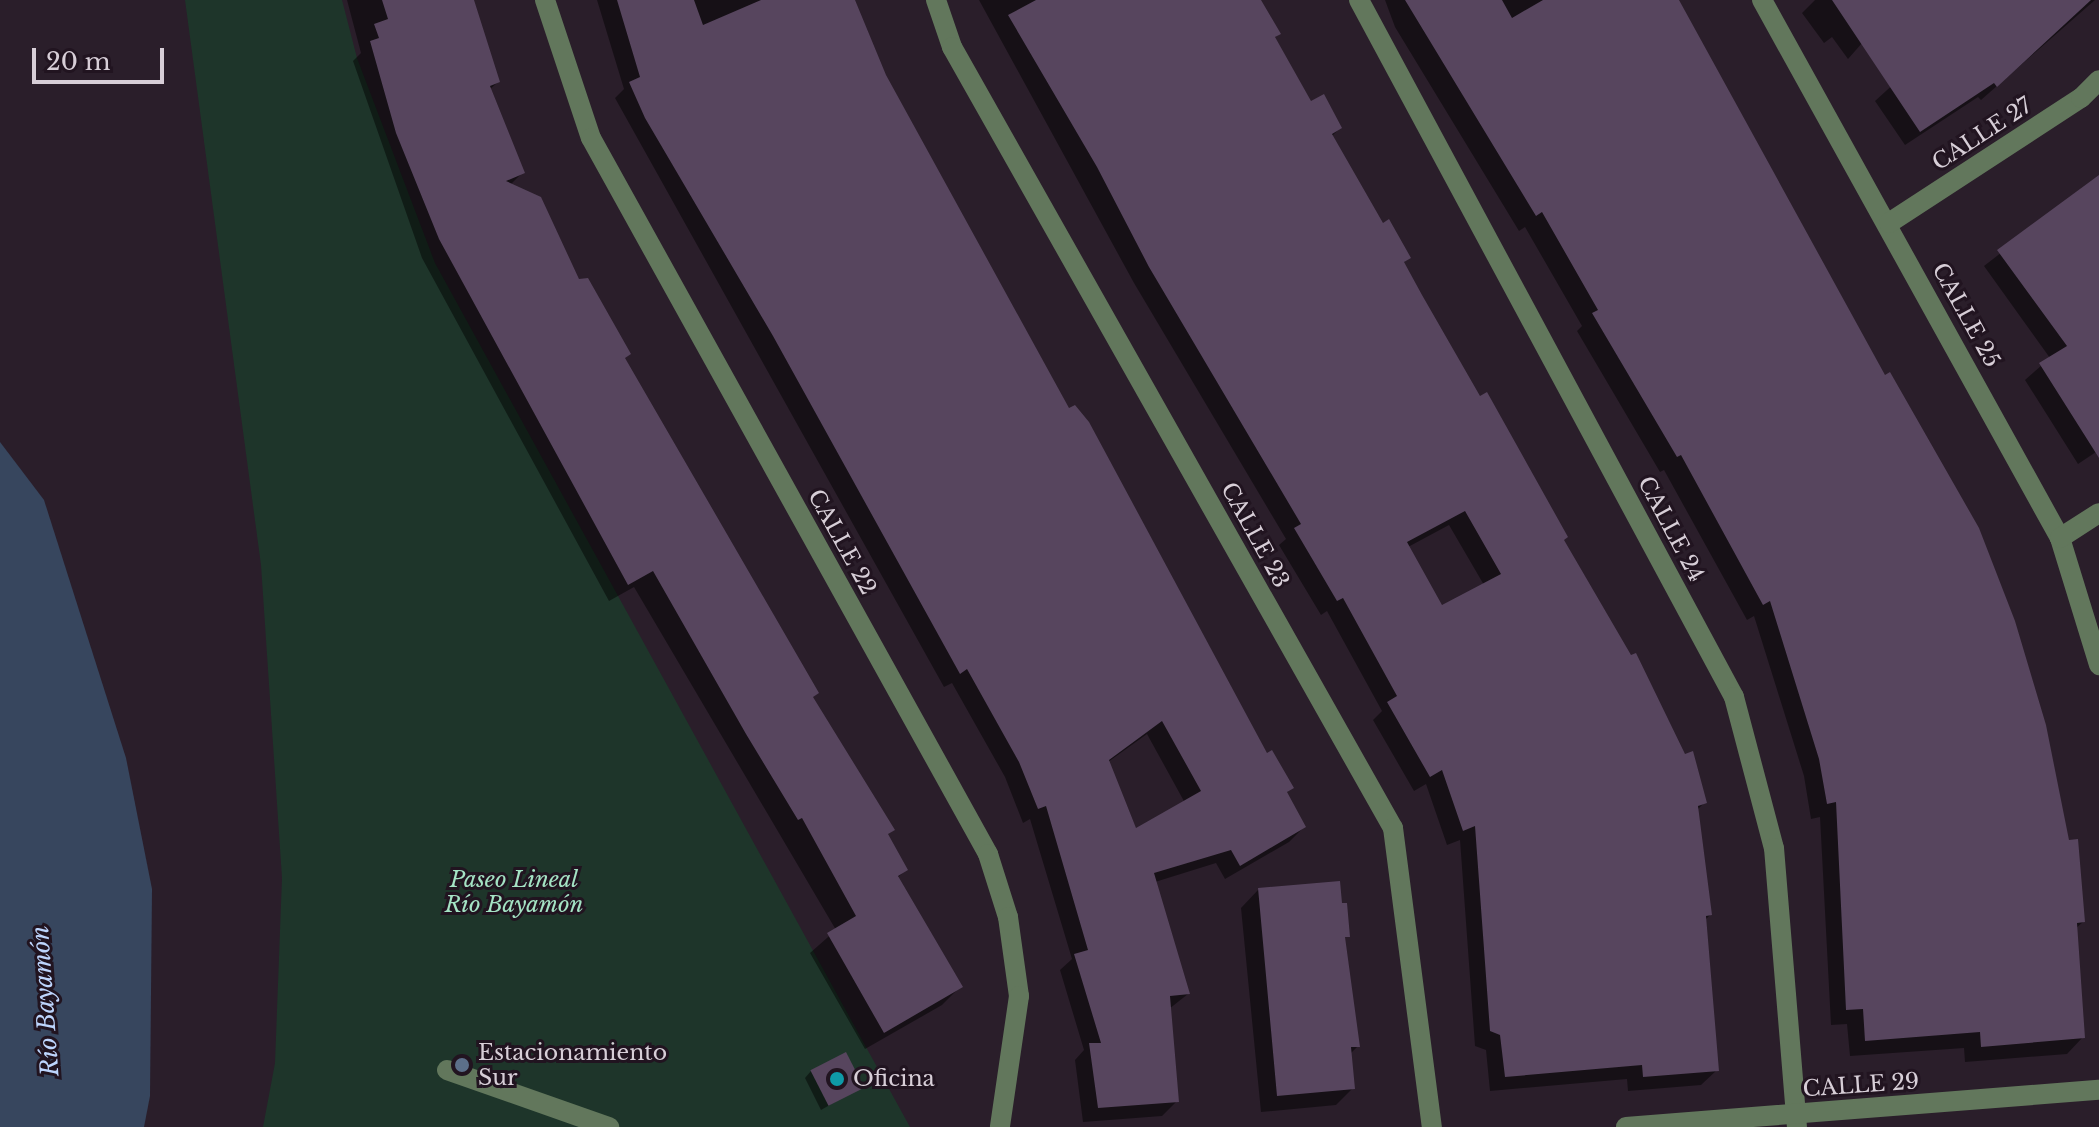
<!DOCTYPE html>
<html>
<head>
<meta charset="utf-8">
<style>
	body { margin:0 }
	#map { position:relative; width:2099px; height:1127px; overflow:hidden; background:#2a1e2a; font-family:"Libre Baskerville",serif }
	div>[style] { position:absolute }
	.green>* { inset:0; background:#1e352a }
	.water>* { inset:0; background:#37465e }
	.shadow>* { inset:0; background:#0007 }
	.building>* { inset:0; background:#57455e; transform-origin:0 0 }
	.minor>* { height:20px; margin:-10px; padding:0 10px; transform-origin:10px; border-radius:10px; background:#62775c }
	.dots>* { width:22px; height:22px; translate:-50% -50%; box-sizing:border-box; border:4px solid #211420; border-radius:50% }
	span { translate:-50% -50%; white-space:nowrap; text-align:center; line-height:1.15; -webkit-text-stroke:6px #211420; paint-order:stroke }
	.street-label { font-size:22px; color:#d7ced7 }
	.park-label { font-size:22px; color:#a4e3c4; font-style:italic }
	.poi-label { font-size:22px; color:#d7ced7 }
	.left { translate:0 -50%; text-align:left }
	.water-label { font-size:24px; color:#bdd5fd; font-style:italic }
	.scale { position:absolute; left:32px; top:48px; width:132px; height:36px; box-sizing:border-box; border:4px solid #d7ced7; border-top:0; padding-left:10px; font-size:24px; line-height:28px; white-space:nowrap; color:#d7ced7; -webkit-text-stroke:6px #211420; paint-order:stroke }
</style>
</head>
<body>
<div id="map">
	<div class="green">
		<i style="clip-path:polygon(185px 0,342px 0,357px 58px,435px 263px,910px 1127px,263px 1127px,275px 1063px,282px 878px,261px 565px)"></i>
	</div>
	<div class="water">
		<i style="clip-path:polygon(0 442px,44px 500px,126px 758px,152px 889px,150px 1096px,144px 1127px,0 1127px)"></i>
	</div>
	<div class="shadow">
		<i style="clip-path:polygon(347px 0,473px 0,498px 82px,489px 90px,523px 172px,510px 185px,578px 281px,624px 359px,906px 870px,897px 878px,960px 987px,942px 1005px,865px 1049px,810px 953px,836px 930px,634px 587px,609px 601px,422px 258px,353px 61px,361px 53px)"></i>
		<i style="clip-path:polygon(evenodd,597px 0,853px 0,884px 76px,1069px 410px,1266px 756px,1291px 788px,1285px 794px,1304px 827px,1289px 842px,1225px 879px,1216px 863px,1155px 882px,1188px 994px,1169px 1009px,1177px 1101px,1162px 1116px,1083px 1122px,1075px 1060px,1084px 1050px,1060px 970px,1072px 959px,1030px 819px,1023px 823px,1005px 777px,952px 683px,944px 687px,615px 98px,624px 89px,597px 0,1147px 734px,1185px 803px,1135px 831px,1108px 762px,1147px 734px)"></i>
		<i style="clip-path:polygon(evenodd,979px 0,1259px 0,1279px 34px,1273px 39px,1311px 104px,1340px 128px,1332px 136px,1382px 225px,1408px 258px,1402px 264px,1705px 802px,1696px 811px,1710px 915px,1705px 920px,1717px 1070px,1701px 1085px,1628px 1091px,1627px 1079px,1490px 1091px,1486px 1050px,1475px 1046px,1460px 840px,1447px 845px,1426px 784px,1414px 791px,1373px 720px,1382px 711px,1327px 611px,1321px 615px,1279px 545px,1286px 539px,1134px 283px,979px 0,1449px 525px,1484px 585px,1442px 608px,1408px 547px,1449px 525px)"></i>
		<i style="clip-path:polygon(1385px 0,1676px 0,2083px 922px,2075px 929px,2083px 1037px,2067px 1054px,1965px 1062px,1964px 1048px,1850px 1056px,1847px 1024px,1831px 1025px,1820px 817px,1811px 819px,1804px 776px,1754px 616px,1747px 620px,1664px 470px,1660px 472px,1577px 331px,1582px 326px,1525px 227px,1519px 231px,1395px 27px)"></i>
		<i style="clip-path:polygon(1815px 0,1900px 0,1848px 59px,1832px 37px,1824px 43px,1802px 13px)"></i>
		<i style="clip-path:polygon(1986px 0,2095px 0,1981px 100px,1978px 97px,1905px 145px,1875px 101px)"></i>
		<i style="clip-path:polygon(2099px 177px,2099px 450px,2078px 464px,2025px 380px,2050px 358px,1984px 266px)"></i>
		<i style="clip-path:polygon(1258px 890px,1340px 905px,1358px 1046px,1349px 1055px,1353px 1088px,1336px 1105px,1261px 1112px,1241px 908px)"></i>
		<i style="clip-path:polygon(811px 1071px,861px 1087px,821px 1110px,805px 1078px)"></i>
	</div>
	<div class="building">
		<i style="clip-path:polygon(382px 0,474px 0,500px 82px,490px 86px,525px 173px,506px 181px,541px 197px,579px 279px,588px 278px,631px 354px,625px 358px,819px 693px,813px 697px,895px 830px,888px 834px,908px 870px,898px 876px,963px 987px,884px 1033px,827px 933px,856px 916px,802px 818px,798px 820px,746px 734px,653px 571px,628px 585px,439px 239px,396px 133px,370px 41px,379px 38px,374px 24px,388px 19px)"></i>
		<i style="clip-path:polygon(evenodd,617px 0,694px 0,703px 25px,761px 0,855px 0,886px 75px,1069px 408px,1075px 405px,1089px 422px,1267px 753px,1272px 750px,1294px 788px,1287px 792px,1306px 827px,1240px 866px,1231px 850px,1154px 873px,1190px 994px,1170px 996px,1179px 1102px,1098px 1108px,1089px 1043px,1101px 1043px,1074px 954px,1088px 950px,1046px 806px,1038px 809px,1019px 762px,967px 669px,960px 674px,773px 336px,645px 118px,629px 82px,640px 77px,617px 0,1162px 721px,1201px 791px,1136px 828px,1109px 760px,1162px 721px)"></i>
		<i style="clip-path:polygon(evenodd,1036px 0,1261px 0,1281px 34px,1275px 37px,1311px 101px,1324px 94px,1342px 128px,1332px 134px,1383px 223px,1389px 219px,1411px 258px,1404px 262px,1422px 295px,1480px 396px,1487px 392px,1568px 537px,1564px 540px,1631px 655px,1636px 653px,1685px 754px,1693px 751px,1707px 803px,1698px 806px,1712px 915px,1706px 916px,1719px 1071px,1643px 1077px,1642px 1065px,1505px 1077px,1500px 1035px,1490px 1031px,1475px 826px,1463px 831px,1442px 770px,1430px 777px,1387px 702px,1397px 696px,1343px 598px,1337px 601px,1294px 528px,1301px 524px,1149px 267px,1097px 167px,1008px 15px,1036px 0,1465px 511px,1501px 574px,1442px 605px,1407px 542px,1465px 511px)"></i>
		<i style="clip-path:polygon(1405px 0,1502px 0,1512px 18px,1543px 0,1679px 0,1885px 375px,1890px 372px,1979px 528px,2015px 621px,2046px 725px,2069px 840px,2078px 839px,2085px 922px,2077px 923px,2085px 1038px,1981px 1047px,1980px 1032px,1865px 1041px,1863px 1009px,1846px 1010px,1836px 802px,1827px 804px,1819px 759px,1770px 601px,1763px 605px,1681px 455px,1677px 457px,1592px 313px,1598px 310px,1542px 212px,1536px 216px)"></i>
		<i style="clip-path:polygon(1832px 0,2091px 0,1997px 87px,1994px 83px,1920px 132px)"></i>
		<i style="clip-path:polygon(2099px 175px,2099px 458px,2039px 363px,2067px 346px,1997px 250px)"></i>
		<i style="clip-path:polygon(1340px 881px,1342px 903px,1347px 903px,1350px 937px,1345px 937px,1360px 1047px,1351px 1047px,1355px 1089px,1277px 1096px,1258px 888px)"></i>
		<i style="left:846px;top:1052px;width:40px;height:40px;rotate:63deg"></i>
	</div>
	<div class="minor">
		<i style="left:545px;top:0;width:145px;rotate:71.6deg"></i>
		<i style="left:591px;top:138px;width:819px;rotate:60.99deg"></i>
		<i style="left:988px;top:854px;width:66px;rotate:72.4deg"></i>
		<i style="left:1008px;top:917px;width:80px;rotate:82.1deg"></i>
		<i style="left:1019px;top:996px;width:132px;rotate:98.3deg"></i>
		<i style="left:936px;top:0;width:50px;rotate:71.2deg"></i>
		<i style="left:952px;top:47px;width:897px;rotate:60.55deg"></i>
		<i style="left:1393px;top:828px;width:302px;rotate:82.6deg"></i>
		<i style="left:1359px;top:0;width:791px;rotate:61.72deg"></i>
		<i style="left:1734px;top:697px;width:156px;rotate:75.2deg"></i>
		<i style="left:1774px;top:848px;width:280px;rotate:85.3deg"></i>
		<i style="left:1762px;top:0;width:615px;rotate:61.02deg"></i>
		<i style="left:2060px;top:538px;width:133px;rotate:72.9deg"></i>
		<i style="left:1889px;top:223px;width:229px;rotate:-33.1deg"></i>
		<i style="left:2081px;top:98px;width:25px;rotate:-45deg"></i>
		<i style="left:2060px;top:538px;width:46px;rotate:-32.7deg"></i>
		<i style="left:447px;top:1070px;width:172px;rotate:19.4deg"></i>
		<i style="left:1626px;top:1127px;width:474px;rotate:-4.5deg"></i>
	</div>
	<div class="dots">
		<i style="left:462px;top:1065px;background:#5c6f8a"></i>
		<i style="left:837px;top:1079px;background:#0f9aa8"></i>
	</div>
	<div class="street-label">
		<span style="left:1982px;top:134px;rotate:-33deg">CALLE 27</span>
		<span style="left:1966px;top:315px;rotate:61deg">CALLE 25</span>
		<span style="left:1671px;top:529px;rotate:62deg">CALLE 24</span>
		<span style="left:1255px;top:535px;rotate:61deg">CALLE 23</span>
		<span style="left:842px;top:542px;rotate:61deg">CALLE 22</span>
		<span style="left:1861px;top:1085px;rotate:-4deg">CALLE 29</span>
	</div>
	<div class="park-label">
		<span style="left:514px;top:892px">Paseo Lineal<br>Río Bayamón</span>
	</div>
	<div class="poi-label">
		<span class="left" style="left:478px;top:1065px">Estacionamiento<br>Sur</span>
		<span class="left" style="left:853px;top:1079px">Oficina</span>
	</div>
	<div class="water-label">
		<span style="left:45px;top:1001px;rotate:-94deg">Río Bayamón</span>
	</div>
	<div class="scale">20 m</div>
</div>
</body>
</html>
